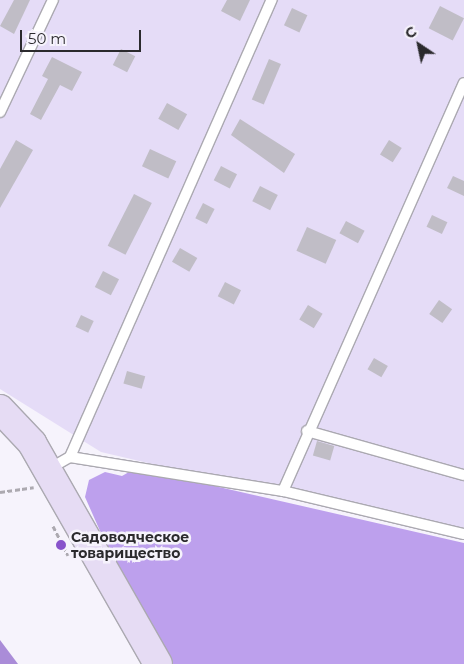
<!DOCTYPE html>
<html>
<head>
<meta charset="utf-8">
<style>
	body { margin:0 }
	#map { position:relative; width:464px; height:664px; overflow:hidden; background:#f6f3fc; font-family:Montserrat,sans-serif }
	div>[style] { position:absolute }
	.green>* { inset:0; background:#e5dcf7 }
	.forest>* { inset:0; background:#bda0ed }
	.water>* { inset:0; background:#aa8cd8 }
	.building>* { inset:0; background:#c0bdc6; transform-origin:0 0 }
	.path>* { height:3px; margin-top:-1.5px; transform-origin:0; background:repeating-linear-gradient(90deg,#aca9b0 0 5px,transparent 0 7.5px) }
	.roads { filter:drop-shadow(1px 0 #aba9b1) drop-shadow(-1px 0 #aba9b1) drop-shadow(0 1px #aba9b1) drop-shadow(0 -1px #aba9b1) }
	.lane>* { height:10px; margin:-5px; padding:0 5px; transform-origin:5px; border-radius:5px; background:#fff }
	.secondary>* { height:28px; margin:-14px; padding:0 14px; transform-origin:14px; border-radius:14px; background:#e6dcf4 }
	.dots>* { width:14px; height:14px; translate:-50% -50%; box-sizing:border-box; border:2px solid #f6f3fc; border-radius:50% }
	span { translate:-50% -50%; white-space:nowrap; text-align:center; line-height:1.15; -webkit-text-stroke:5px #f6f3fc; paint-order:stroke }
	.poi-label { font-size:14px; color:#2b2a2d; font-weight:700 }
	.left { translate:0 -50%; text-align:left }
	.north { position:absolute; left:394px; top:20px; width:50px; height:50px; -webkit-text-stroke:4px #f6f3fc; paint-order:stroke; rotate:326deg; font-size:14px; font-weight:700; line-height:20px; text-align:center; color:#2b2a2d }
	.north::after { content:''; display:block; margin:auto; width:18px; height:22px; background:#2b2a2d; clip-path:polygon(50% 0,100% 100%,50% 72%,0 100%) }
	.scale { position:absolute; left:20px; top:30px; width:121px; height:22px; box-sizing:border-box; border:2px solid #2b2a2d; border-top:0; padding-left:6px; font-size:15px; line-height:18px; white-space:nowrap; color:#2b2a2d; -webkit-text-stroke:4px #f6f3fc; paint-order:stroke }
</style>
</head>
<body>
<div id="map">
	<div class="green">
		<i style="clip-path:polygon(0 0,464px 0,464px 537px,101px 452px,0 389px)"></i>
	</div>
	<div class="forest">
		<i style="clip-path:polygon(136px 468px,464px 543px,464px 664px,172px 664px,112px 558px,85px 497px,89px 480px,105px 472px,122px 476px)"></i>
	</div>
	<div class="water">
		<i style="clip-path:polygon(0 640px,18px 664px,0 664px)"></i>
	</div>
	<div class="building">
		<i style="clip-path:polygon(14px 0,30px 0,14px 34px,0 26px)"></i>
		<i style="clip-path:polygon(227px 0,250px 0,240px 21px,221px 11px)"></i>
		<i style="left:440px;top:6px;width:27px;height:25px;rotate:27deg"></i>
		<i style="left:292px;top:8px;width:17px;height:19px;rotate:25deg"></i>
		<i style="left:121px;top:49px;width:16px;height:18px;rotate:27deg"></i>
		<i style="clip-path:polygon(52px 57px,82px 72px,72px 91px,60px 85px,41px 120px,30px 114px,48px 79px,42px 76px)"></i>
		<i style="left:269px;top:59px;width:13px;height:44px;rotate:23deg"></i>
		<i style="left:167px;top:103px;width:23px;height:18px;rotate:29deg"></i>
		<i style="clip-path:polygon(240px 119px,295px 154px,284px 173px,231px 135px)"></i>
		<i style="clip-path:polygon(16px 140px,33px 150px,0 208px,0 169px)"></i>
		<i style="left:389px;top:140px;width:15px;height:17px;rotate:32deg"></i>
		<i style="left:150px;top:149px;width:29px;height:19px;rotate:25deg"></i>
		<i style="left:221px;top:166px;width:18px;height:16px;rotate:27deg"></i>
		<i style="clip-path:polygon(453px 176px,464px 181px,464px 196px,447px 188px)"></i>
		<i style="left:260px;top:186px;width:20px;height:17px;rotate:27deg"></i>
		<i style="left:134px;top:194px;width:20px;height:58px;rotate:27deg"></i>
		<i style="left:203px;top:203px;width:13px;height:17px;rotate:27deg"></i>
		<i style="left:432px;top:215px;width:17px;height:13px;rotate:25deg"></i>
		<i style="left:346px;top:221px;width:21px;height:14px;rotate:28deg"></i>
		<i style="left:307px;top:227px;width:32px;height:26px;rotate:24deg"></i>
		<i style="left:180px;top:248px;width:20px;height:16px;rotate:30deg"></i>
		<i style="left:103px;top:271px;width:18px;height:18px;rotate:27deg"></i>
		<i style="left:225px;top:282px;width:18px;height:16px;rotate:27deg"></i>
		<i style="left:439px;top:300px;width:16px;height:17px;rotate:35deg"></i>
		<i style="left:308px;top:305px;width:17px;height:17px;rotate:31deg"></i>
		<i style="left:81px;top:315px;width:14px;height:13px;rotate:25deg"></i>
		<i style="left:374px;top:358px;width:16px;height:13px;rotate:30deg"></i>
		<i style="left:127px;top:371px;width:19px;height:13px;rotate:16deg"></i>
		<i style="left:317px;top:441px;width:18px;height:15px;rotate:16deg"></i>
	</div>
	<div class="path">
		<i style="left:0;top:492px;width:34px;rotate:-8deg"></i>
		<i style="left:53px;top:526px;width:33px;rotate:63deg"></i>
	</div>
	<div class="roads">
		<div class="lane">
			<i style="left:0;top:112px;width:124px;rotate:-64.7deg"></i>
			<i style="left:307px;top:431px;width:163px;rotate:15.7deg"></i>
			<i style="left:70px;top:457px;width:500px;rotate:-66.2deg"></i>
			<i style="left:49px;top:469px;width:24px;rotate:-30deg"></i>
			<i style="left:70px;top:457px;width:216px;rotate:9.1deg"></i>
			<i style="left:283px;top:491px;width:446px;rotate:-66.1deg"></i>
			<i style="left:283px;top:491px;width:186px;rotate:13.4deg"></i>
		</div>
		<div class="secondary">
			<i style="left:0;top:409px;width:47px;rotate:46.7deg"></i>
			<i style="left:32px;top:443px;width:254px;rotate:60.3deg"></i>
		</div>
	</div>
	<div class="dots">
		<i style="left:61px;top:545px;background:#8853cb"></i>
	</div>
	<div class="poi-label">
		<span class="left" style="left:71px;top:545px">Садоводческое<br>товарищество</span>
	</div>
	<div class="north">С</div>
	<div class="scale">50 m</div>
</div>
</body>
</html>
